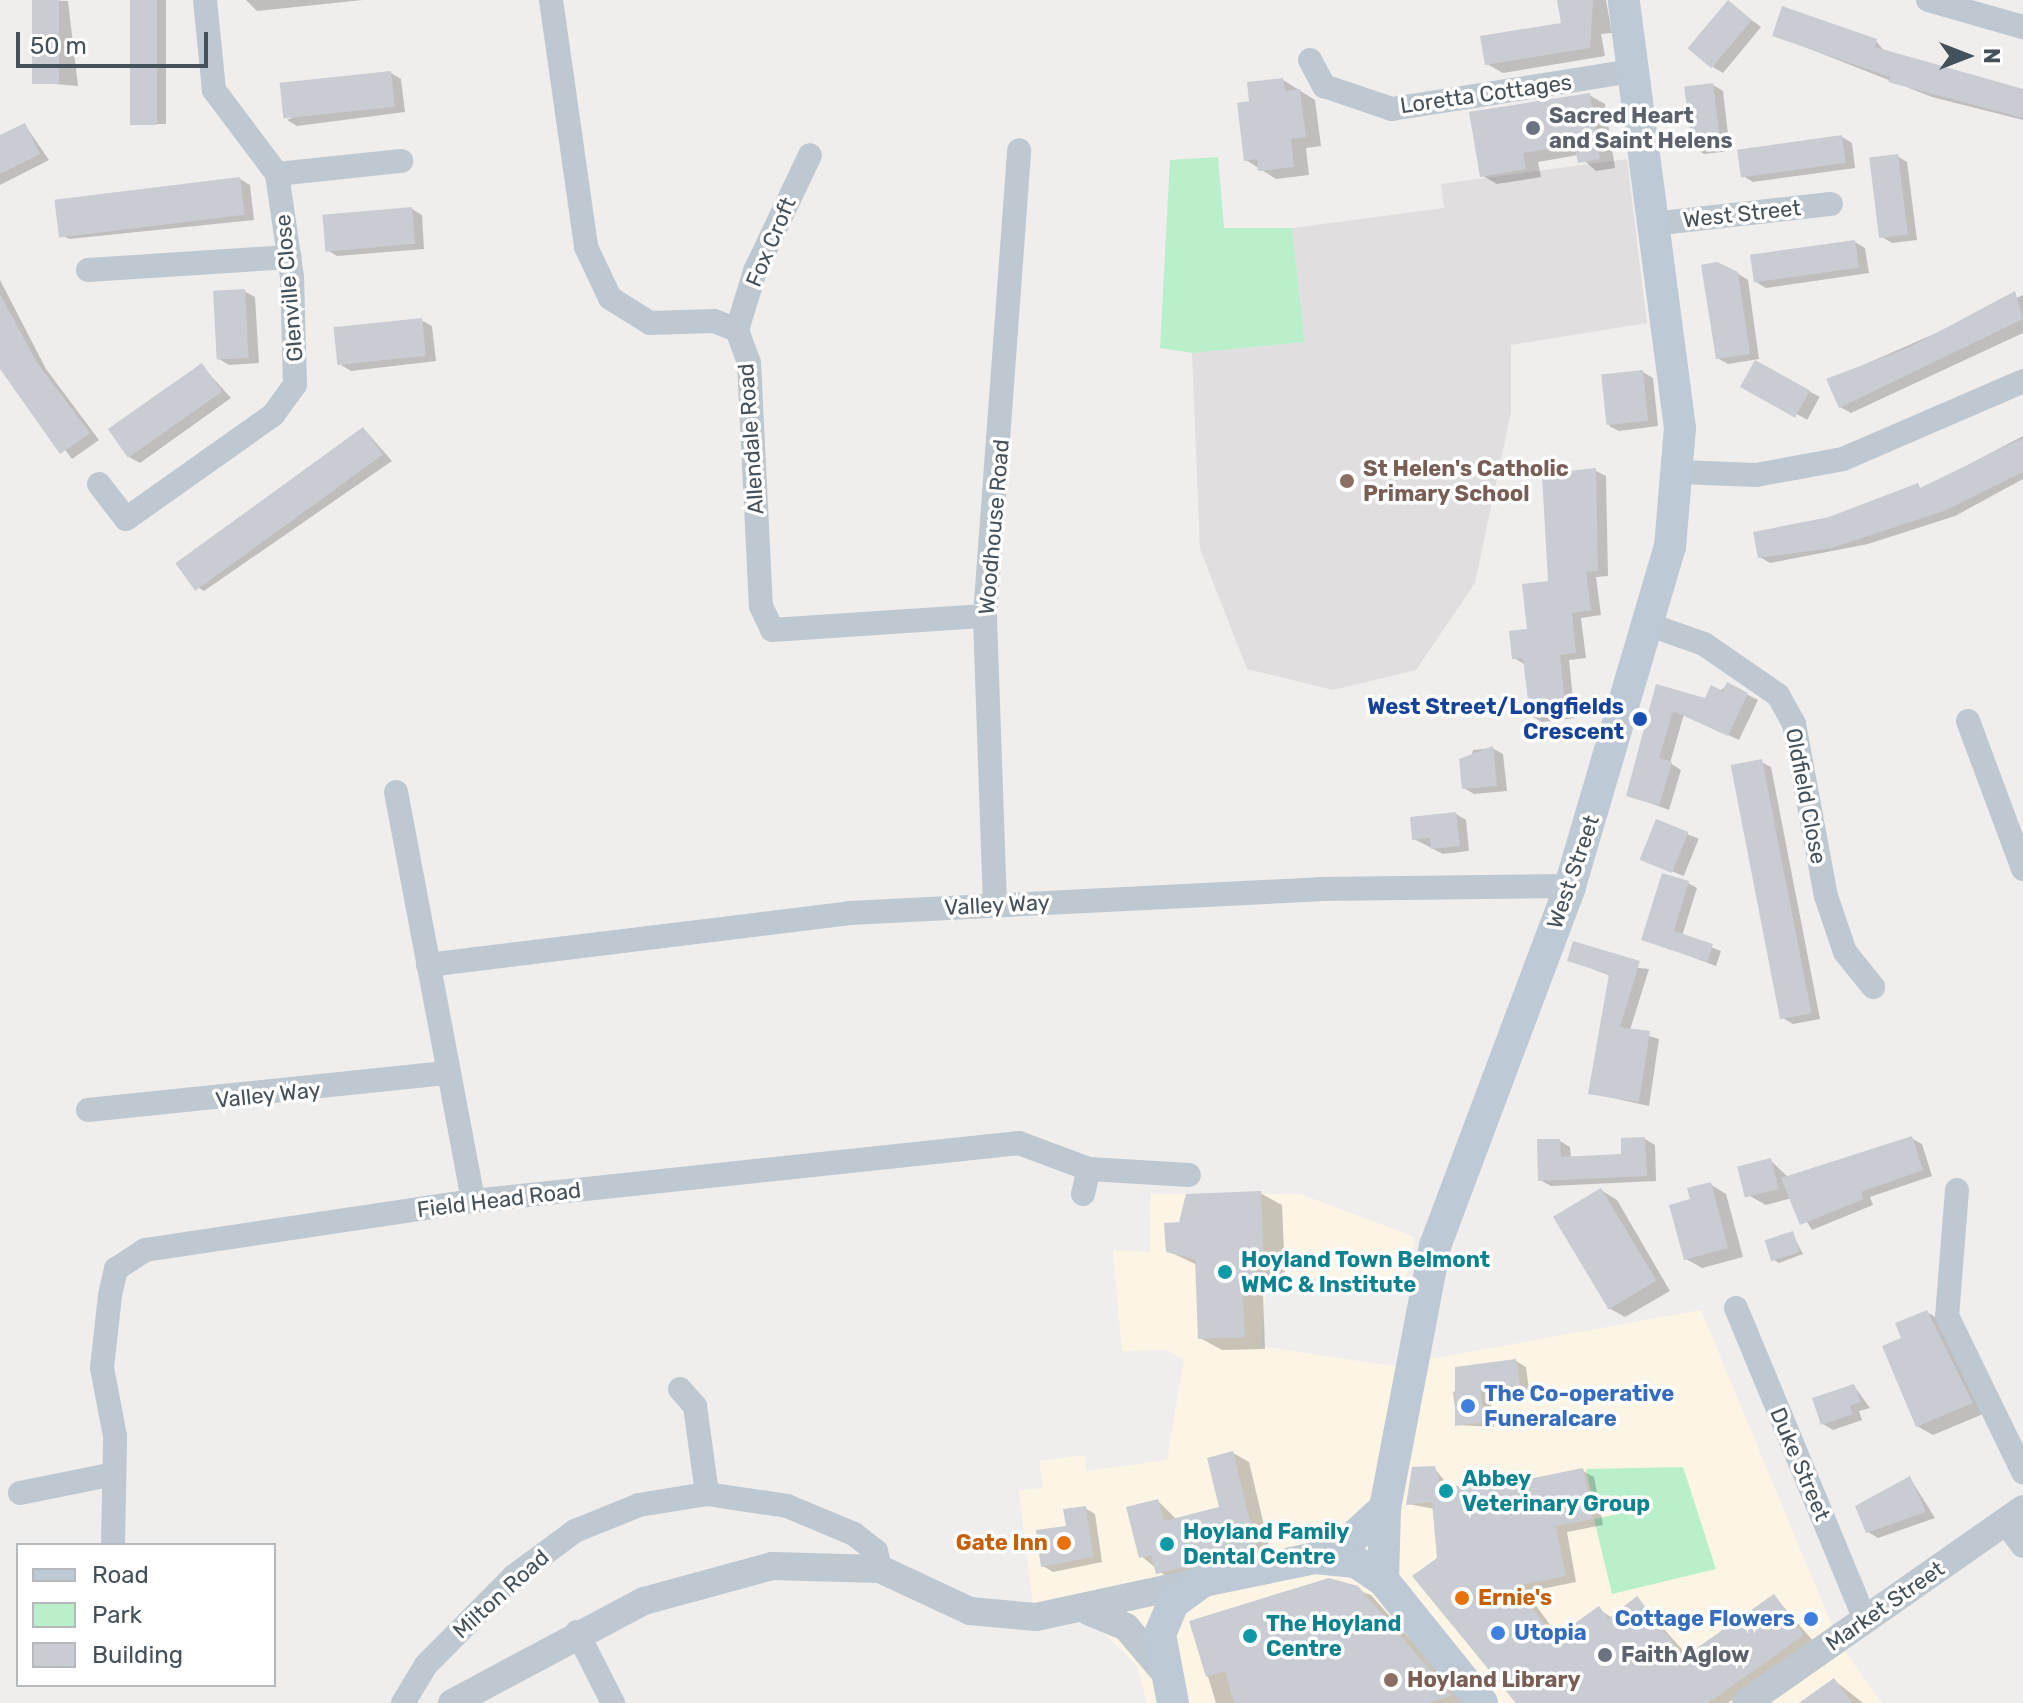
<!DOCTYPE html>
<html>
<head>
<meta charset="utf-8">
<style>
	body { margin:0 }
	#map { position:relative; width:2023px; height:1703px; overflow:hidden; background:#f0eded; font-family:Rubik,sans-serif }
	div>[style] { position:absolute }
	.commercial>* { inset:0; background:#fcf4e5 }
	.education>* { inset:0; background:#e1dedf }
	.green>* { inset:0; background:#baefcb }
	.shadow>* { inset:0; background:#0003; transform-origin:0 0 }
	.building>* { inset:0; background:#c9ccd2; transform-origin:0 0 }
	.minor>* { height:24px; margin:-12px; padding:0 12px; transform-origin:12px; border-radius:12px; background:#bdc8d0 }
	.tertiary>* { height:28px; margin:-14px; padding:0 14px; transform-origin:14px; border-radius:14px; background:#bdc8d0 }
	.secondary>* { height:32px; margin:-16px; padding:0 16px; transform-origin:16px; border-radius:16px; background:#bdc9d4 }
	.dots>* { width:22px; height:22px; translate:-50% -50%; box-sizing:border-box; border:4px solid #fff; border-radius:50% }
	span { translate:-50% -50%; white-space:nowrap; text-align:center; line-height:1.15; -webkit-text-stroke:7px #fff; paint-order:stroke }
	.street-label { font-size:22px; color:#45515a }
	.worship-label { font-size:22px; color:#5b616d; font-weight:700 }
	.left { translate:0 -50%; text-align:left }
	.education-label { font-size:22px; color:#785e54; font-weight:700 }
	.transit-label { font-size:22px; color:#164399; font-weight:700 }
	.right { translate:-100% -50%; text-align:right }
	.culture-label { font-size:22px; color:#0d838f; font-weight:700 }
	.shop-label { font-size:22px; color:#366cbe; font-weight:700 }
	.food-label { font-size:22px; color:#c56008; font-weight:700 }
	.legend { position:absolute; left:16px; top:1543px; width:260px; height:144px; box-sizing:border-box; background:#fff; border:2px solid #b5b9bd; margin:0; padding:10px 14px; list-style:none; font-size:24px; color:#45515a }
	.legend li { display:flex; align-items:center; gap:16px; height:40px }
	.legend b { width:40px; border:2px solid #b5b9bd }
	.north { position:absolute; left:1927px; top:16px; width:80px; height:80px; -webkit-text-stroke:6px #fff; paint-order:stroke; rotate:90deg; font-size:22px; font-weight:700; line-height:32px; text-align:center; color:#45515a }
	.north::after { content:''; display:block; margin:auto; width:28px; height:36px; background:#45515a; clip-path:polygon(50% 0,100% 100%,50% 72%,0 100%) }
	.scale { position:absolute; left:16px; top:32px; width:192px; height:36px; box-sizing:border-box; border:4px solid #45515a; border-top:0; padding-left:10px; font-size:24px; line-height:28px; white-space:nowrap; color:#45515a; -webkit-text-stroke:6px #fff; paint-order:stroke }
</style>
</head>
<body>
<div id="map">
	<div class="commercial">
		<i style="clip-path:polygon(1151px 1194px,1300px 1194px,1415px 1237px,1403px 1290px,1268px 1272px,1260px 1346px,1392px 1366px,1701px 1310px,1840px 1645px,1882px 1703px,1147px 1703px,1137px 1666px,1069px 1599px,1033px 1605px,1019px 1490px,1043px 1488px,1039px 1461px,1084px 1455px,1087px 1471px,1167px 1460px,1184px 1360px,1167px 1350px,1122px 1351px,1113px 1250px,1150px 1252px)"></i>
	</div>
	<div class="education">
		<i style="clip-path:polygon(1627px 159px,1647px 323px,1511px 345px,1511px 412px,1475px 583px,1416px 670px,1333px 690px,1247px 669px,1200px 549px,1192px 353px,1305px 342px,1292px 228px,1444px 208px,1441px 184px)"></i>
	</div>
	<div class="green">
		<i style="clip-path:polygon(1218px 157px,1224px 228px,1292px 228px,1305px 342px,1192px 353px,1160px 348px,1170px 160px)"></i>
		<i style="clip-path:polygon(1683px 1467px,1716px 1569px,1612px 1594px,1594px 1519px,1618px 1514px,1615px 1500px,1593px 1503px,1586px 1469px)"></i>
	</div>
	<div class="shadow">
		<i style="clip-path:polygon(34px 0,68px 1px,78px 86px,43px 83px)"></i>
		<i style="left:132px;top:0;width:34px;height:124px"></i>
		<i style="clip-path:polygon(246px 0,363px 0,257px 11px)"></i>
		<i style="clip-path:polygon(1559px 0,1606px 0,1612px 33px,1601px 34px,1605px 56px,1503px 73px,1487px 64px,1563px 25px)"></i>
		<i style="clip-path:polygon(1729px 3px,1761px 27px,1723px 73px,1713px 67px)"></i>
		<i style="clip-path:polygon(1774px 35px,1876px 41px,1885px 52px,2023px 92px,2023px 120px,1932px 97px)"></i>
		<i style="clip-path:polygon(391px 73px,401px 79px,405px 112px,297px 126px,287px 120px)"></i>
		<i style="clip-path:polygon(1283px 80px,1315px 100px,1321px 146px,1306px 148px,1309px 175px,1276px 179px,1246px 160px)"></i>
		<i style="clip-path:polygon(1713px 85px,1723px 91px,1730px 151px,1704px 154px,1694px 148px)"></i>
		<i style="clip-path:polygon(1589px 95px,1605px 104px,1615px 168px,1596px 171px,1578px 155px,1538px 162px,1541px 177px,1497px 184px,1481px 175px)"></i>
		<i style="clip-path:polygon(25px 125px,49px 160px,0 185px,0 137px)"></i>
		<i style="clip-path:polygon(1842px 137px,1852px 143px,1855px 168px,1753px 182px,1743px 176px)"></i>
		<i style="clip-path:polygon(1897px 156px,1907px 162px,1917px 240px,1892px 243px,1882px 237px)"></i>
		<i style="clip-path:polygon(240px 179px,250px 185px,254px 220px,69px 239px,59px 233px)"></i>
		<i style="clip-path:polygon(412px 209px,422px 215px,424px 249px,337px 256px,327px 250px)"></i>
		<i style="clip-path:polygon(1855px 242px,1865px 248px,1869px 273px,1766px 288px,1756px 282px)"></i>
		<i style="clip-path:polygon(1737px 273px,1748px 280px,1759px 359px,1728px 364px,1717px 358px)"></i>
		<i style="clip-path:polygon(0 280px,46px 369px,99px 440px,72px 459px,0 365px)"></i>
		<i style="clip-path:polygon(244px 291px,255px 297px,259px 363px,229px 365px,219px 359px)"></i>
		<i style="clip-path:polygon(2023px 295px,2023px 333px,1851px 413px,1840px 407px,1829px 380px)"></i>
		<i style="clip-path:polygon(421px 320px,432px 326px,436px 361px,351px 371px,341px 365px)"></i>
		<i style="left:1756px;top:363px;width:72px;height:26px;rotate:28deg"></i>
		<i style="clip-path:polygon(202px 366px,231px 398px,140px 463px,129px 457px)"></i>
		<i style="clip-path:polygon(1643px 372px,1653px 378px,1658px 426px,1619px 431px,1609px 426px)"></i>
		<i style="clip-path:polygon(364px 429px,392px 461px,204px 591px,194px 585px)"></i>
		<i style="clip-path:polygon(2023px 436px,2023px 479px,1955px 516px,1868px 544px,1770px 563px,1760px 557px,1830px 519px,1924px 488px)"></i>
		<i style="clip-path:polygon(1596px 471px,1606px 476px,1608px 576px,1596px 577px,1601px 615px,1581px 618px,1586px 658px,1569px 660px,1575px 718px,1542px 722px,1531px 716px,1524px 664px,1514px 658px)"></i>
		<i style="clip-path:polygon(1728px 685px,1758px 700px,1739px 740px,1684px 714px,1670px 763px,1681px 770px,1669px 810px,1628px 795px,1658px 686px,1706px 700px)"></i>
		<i style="clip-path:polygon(1492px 748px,1503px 754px,1507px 791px,1474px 794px,1464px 788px,1473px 750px)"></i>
		<i style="clip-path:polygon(1761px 762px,1771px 767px,1820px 1019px,1793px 1024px,1783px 1018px)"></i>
		<i style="clip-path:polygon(1456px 814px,1466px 820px,1469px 851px,1443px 854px,1414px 839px)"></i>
		<i style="left:1657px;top:822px;width:45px;height:40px;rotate:22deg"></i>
		<i style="clip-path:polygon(1688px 883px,1697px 888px,1682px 936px,1721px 951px,1716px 966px,1644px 939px)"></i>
		<i style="clip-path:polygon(1569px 960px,1649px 969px,1630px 1030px,1659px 1039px,1649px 1106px,1590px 1093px,1611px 976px)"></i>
		<i style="clip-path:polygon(1911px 1138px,1922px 1144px,1932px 1176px,1870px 1197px,1873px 1205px,1812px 1230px,1792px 1198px,1766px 1205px,1750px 1196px,1770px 1160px,1789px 1178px)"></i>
		<i style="clip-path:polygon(1645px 1139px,1655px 1145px,1656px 1181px,1551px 1186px,1540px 1180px,1560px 1141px,1570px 1147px,1571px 1159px,1623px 1156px)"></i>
		<i style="clip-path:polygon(1710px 1184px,1726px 1194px,1743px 1257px,1702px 1268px,1686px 1259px,1692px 1201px)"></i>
		<i style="clip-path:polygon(1601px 1190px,1617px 1200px,1670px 1291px,1625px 1317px,1609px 1308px)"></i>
		<i style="clip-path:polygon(1260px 1193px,1282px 1205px,1285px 1275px,1274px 1275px,1275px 1291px,1263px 1292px,1265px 1349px,1222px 1350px,1200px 1338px,1197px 1265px,1168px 1251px,1180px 1224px)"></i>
		<i style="clip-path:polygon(1792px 1233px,1803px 1254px,1779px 1263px,1774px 1260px)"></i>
		<i style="clip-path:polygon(1927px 1312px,1943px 1322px,1988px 1412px,1933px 1435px,1917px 1426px)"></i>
		<i style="clip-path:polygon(1516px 1361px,1526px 1367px,1529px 1390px,1490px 1395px,1494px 1427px,1457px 1425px,1453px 1392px)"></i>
		<i style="clip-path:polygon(1854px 1386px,1870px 1408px,1859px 1411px,1862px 1420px,1833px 1430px,1823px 1424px)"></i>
		<i style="clip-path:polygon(1233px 1453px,1249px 1462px,1272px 1559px,1173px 1582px,1141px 1556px,1158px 1501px,1177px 1520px,1222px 1509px)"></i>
		<i style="clip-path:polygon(1434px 1468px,1450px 1487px,1484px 1490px,1583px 1471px,1594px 1477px,1603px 1525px,1567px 1532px,1576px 1582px,1526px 1592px,1559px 1637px,1599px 1609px,1612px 1618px,1637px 1599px,1688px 1656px,1774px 1596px,1814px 1642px,1728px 1703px,1516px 1703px,1415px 1576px,1439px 1558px,1435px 1509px,1408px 1504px)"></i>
		<i style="clip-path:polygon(1910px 1478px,1935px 1518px,1878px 1538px,1868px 1532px)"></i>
		<i style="clip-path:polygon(1085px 1508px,1095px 1514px,1102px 1562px,1053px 1572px,1043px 1566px)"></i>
		<i style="clip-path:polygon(1329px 1580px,1371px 1595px,1467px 1703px,1216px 1703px,1192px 1623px)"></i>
		<i style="clip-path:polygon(1834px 1680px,1863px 1703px,1802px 1703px)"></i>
	</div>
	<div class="building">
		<i style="left:32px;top:0;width:27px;height:84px"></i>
		<i style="left:130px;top:0;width:27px;height:125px"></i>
		<i style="clip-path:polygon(1557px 0,1593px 0,1590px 48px,1485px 65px,1480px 36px,1561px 23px)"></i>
		<i style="left:1728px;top:0;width:31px;height:63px;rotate:40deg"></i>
		<i style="clip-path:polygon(1782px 6px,1877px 39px,1875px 47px,2023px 89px,2023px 118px,1888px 82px,1890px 77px,1772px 36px)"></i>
		<i style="left:391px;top:71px;width:36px;height:112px;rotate:84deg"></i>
		<i style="clip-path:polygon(1283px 78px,1285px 91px,1300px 89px,1306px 137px,1291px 139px,1294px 167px,1258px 171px,1257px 159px,1244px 161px,1237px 103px,1249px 101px,1247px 82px)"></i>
		<i style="left:1713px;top:83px;width:64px;height:29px;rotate:83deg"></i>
		<i style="clip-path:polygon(1590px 93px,1600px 159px,1578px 163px,1574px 145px,1523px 153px,1526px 169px,1480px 177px,1469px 112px)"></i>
		<i style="clip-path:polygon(25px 123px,40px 154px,0 174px,0 135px)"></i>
		<i style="left:1842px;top:135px;width:28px;height:106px;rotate:82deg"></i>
		<i style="left:1898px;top:154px;width:81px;height:29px;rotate:83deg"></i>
		<i style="left:240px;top:177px;width:38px;height:187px;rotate:83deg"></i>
		<i style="left:412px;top:207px;width:37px;height:90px;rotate:85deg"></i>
		<i style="left:1855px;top:240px;width:28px;height:106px;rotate:82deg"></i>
		<i style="clip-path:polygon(1717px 262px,1738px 272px,1750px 354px,1716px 359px,1701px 265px)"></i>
		<i style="left:245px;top:289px;width:69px;height:32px;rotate:87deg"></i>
		<i style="clip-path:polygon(2015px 291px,2023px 319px,1839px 408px,1826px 379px,1910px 347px)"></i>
		<i style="clip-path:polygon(0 294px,36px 361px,90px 433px,60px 454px,0 369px)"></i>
		<i style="left:422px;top:318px;width:38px;height:89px;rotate:84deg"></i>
		<i style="left:1755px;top:360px;width:63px;height:31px;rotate:29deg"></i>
		<i style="left:202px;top:363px;width:35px;height:115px;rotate:55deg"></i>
		<i style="left:1643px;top:370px;width:51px;height:42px;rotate:84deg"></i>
		<i style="left:363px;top:427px;width:34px;height:232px;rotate:54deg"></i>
		<i style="clip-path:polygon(2023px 438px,2023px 472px,1944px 511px,1832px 548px,1758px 558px,1753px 532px,1829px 517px,1918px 483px,1920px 488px)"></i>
		<i style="clip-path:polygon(1596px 468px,1598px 571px,1586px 572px,1591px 610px,1572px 613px,1576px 653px,1560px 655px,1566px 713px,1530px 717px,1523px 658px,1512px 659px,1509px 631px,1527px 629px,1522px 584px,1548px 581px,1542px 474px)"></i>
		<i style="clip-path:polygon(1727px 682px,1748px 693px,1728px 736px,1673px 711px,1659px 758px,1672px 762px,1659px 806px,1626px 796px,1656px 684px,1705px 698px,1711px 685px,1723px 691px)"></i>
		<i style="clip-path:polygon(1493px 746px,1497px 786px,1462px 789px,1459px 759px)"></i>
		<i style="left:1762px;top:759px;width:259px;height:32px;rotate:79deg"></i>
		<i style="clip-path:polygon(1456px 812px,1460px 846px,1431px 849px,1430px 838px,1412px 840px,1410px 817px)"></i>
		<i style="left:1656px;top:819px;width:35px;height:44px;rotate:22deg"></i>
		<i style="clip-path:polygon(1662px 873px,1689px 881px,1674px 931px,1713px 944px,1707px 962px,1641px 940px)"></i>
		<i style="clip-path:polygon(1573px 941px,1640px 961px,1620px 1027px,1650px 1031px,1639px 1102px,1588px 1094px,1609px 974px,1567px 961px)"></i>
		<i style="clip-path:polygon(1912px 1136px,1923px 1170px,1861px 1192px,1864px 1199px,1800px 1225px,1781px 1178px)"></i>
		<i style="clip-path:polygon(1645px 1137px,1647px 1176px,1538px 1181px,1537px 1139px,1560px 1139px,1561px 1157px,1621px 1154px,1621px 1138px)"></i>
		<i style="left:1771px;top:1158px;width:32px;height:35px;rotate:76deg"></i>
		<i style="clip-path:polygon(1711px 1182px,1728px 1248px,1684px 1260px,1669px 1205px,1690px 1199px,1687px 1188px)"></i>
		<i style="left:1601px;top:1188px;width:108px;height:56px;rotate:59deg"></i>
		<i style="clip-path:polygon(1261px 1191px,1264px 1263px,1254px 1264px,1254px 1280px,1242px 1281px,1245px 1337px,1198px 1339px,1195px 1259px,1166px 1252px,1164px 1223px,1179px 1222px,1186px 1194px)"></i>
		<i style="left:1793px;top:1231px;width:22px;height:30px;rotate:72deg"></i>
		<i style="clip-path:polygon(1927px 1310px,1973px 1403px,1916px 1427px,1882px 1346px,1901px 1338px,1895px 1323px)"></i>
		<i style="clip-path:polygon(1516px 1359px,1520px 1385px,1480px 1390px,1485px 1422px,1455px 1426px,1455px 1367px)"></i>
		<i style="clip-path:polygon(1854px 1384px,1861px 1402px,1850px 1406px,1853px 1414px,1821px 1425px,1812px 1398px)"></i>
		<i style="clip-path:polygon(1233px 1451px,1257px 1550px,1156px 1574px,1151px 1555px,1139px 1558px,1126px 1507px,1158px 1499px,1164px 1521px,1219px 1507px,1207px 1458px)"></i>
		<i style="clip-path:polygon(1435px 1466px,1440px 1484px,1484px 1488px,1583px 1468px,1593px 1519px,1556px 1526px,1566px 1576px,1517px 1586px,1554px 1638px,1599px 1606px,1608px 1619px,1637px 1596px,1684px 1657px,1774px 1594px,1804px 1635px,1708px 1703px,1516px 1703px,1412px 1576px,1437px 1558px,1432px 1502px,1406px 1505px,1412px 1467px)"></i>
		<i style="clip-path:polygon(1910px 1476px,1926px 1512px,1866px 1533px,1855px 1506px)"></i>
		<i style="clip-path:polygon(1086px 1506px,1093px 1557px,1041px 1567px,1036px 1530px,1066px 1526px,1063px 1509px)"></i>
		<i style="clip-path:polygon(1329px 1578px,1358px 1586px,1452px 1696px,1427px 1703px,1234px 1703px,1225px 1671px,1206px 1677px,1189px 1621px)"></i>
		<i style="clip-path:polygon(1834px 1678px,1852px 1703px,1799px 1703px)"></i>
	</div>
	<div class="minor">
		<i style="left:551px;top:0;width:249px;rotate:81.9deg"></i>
		<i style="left:586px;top:247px;width:56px;rotate:64.8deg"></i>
		<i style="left:610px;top:298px;width:47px;rotate:32deg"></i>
		<i style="left:650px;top:323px;width:64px;rotate:-1.8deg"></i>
		<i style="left:714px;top:321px;width:25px;rotate:21deg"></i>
		<i style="left:737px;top:330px;width:35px;rotate:70deg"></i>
		<i style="left:749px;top:363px;width:243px;rotate:87.2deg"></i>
		<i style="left:761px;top:606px;width:26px;rotate:65deg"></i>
		<i style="left:772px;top:630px;width:213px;rotate:-3.8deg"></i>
		<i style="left:1928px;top:0;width:99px;rotate:15.9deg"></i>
		<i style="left:1310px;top:60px;width:30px;rotate:62deg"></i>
		<i style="left:1324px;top:86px;width:72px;rotate:18.7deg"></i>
		<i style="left:1392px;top:109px;width:244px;rotate:-9deg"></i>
		<i style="left:277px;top:174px;width:125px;rotate:-6deg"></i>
		<i style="left:1652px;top:224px;width:180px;rotate:-6.4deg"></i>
		<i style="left:88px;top:270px;width:202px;rotate:-3.7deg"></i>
		<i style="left:737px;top:330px;width:62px;rotate:-73deg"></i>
		<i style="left:755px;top:271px;width:128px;rotate:-64.6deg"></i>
		<i style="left:1680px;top:472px;width:76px;rotate:2.3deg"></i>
		<i style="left:1756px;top:475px;width:88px;rotate:-10.4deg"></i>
		<i style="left:1843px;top:459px;width:196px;rotate:-23.4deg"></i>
		<i style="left:99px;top:484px;width:44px;rotate:52.4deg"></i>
		<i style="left:126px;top:519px;width:180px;rotate:-35.3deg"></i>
		<i style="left:273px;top:415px;width:37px;rotate:-54deg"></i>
		<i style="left:295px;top:385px;width:108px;rotate:-91.6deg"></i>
		<i style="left:292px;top:277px;width:104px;rotate:-98.3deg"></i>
		<i style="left:277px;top:174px;width:105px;rotate:-126.9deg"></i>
		<i style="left:214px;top:90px;width:90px;rotate:-95.7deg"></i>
		<i style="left:1650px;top:625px;width:57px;rotate:19.4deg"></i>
		<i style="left:1704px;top:644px;width:90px;rotate:34.6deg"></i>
		<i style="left:1778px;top:695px;width:33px;rotate:61deg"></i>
		<i style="left:1794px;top:724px;width:175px;rotate:79.5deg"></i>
		<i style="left:1826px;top:896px;width:59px;rotate:71.3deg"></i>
		<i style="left:1845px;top:952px;width:45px;rotate:51.3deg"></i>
		<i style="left:1968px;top:721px;width:158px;rotate:69.6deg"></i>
		<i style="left:396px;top:792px;width:416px;rotate:79.3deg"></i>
		<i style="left:995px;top:905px;width:289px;rotate:-92deg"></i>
		<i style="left:985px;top:616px;width:467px;rotate:-85.8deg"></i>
		<i style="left:428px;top:965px;width:425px;rotate:-7deg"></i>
		<i style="left:850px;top:913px;width:470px;rotate:-2.9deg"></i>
		<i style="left:1319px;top:889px;width:251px;rotate:-0.7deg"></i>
		<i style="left:88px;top:1110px;width:362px;rotate:-5.9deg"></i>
		<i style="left:1957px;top:1190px;width:126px;rotate:94.5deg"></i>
		<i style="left:1947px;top:1316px;width:174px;rotate:64deg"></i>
		<i style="left:1083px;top:1194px;width:26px;rotate:-77deg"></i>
		<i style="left:1736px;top:1308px;width:337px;rotate:67.5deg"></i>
		<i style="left:680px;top:1389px;width:23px;rotate:49deg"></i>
		<i style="left:695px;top:1406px;width:89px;rotate:82.2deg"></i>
		<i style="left:20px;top:1493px;width:96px;rotate:-11.4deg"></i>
		<i style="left:2004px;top:1521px;width:31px;rotate:53deg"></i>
		<i style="left:113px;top:1545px;width:109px;rotate:-88.9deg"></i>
		<i style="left:115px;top:1436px;width:69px;rotate:-100.8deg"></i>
		<i style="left:102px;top:1368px;width:73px;rotate:-83.7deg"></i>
		<i style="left:110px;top:1295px;width:27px;rotate:-77deg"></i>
		<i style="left:116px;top:1269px;width:35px;rotate:-33deg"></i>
		<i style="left:145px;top:1250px;width:332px;rotate:-8.5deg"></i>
		<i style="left:473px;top:1201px;width:549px;rotate:-6.06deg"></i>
		<i style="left:1019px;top:1143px;width:75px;rotate:20.4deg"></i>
		<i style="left:1089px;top:1169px;width:100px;rotate:3.4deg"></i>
		<i style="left:577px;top:1632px;width:80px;rotate:63.1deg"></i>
		<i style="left:403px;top:1703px;width:44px;rotate:-58.8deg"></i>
		<i style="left:426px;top:1665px;width:125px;rotate:-45.3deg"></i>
		<i style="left:514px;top:1576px;width:76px;rotate:-36.4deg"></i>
		<i style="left:575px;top:1531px;width:69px;rotate:-22.1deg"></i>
		<i style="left:639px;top:1505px;width:69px;rotate:-9.2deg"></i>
		<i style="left:707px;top:1494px;width:81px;rotate:8.5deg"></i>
		<i style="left:787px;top:1506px;width:73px;rotate:22.7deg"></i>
		<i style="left:854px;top:1534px;width:28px;rotate:38deg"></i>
		<i style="left:876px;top:1551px;width:18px;rotate:77deg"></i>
	</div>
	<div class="tertiary">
		<i style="left:1088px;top:1611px;width:41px;rotate:22.8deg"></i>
		<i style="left:1126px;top:1627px;width:62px;rotate:49.6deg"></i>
		<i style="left:452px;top:1703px;width:217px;rotate:-28deg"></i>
		<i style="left:644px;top:1601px;width:133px;rotate:-15.3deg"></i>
		<i style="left:772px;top:1566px;width:108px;rotate:1.6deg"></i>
		<i style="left:880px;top:1569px;width:99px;rotate:25deg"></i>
		<i style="left:970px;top:1611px;width:66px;rotate:5.2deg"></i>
		<i style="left:1036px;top:1617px;width:166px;rotate:-12.2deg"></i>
		<i style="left:1746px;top:1703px;width:338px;rotate:-35deg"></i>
	</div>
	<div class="secondary">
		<i style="left:1315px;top:1558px;width:35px;rotate:-25deg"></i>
		<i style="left:1347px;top:1543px;width:52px;rotate:-42.6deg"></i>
		<i style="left:1383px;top:1580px;width:72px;rotate:-88.4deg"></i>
		<i style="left:1385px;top:1508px;width:267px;rotate:-79.2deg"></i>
		<i style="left:1435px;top:1246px;width:384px;rotate:-69.4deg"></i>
		<i style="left:1570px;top:886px;width:353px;rotate:-73.6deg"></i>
		<i style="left:1670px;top:547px;width:119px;rotate:-85.2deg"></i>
		<i style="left:1680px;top:428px;width:432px;rotate:-97.5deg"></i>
		<i style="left:1173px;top:1703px;width:70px;rotate:-100.7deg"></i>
		<i style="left:1160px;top:1634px;width:34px;rotate:-67deg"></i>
		<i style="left:1173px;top:1603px;width:37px;rotate:-36deg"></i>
		<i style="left:1203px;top:1581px;width:114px;rotate:-11.6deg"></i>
		<i style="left:1315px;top:1558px;width:41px;rotate:5.6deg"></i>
		<i style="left:1356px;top:1562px;width:32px;rotate:34deg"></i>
		<i style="left:1383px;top:1580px;width:158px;rotate:51.2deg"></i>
	</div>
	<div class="dots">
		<i style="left:1533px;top:128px;background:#6b7280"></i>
		<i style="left:1347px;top:481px;background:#8d6e63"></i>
		<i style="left:1640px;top:719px;background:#1a4fb4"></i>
		<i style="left:1225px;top:1272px;background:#0f9aa8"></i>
		<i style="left:1468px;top:1406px;background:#3f7fe0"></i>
		<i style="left:1446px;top:1491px;background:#0f9aa8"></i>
		<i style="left:1064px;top:1543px;background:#e8710a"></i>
		<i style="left:1167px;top:1544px;background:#0f9aa8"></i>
		<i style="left:1462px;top:1598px;background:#e8710a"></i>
		<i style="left:1811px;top:1619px;background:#3f7fe0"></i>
		<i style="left:1498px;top:1633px;background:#3f7fe0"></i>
		<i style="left:1250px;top:1636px;background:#0f9aa8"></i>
		<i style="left:1605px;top:1655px;background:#6b7280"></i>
		<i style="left:1391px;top:1680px;background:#8d6e63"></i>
	</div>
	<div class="street-label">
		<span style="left:1486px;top:94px;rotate:-8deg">Loretta Cottages</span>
		<span style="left:1742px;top:214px;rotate:-6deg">West Street</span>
		<span style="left:771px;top:242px;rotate:-67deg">Fox Croft</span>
		<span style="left:289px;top:288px;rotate:-95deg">Glenville Close</span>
		<span style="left:751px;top:439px;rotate:-94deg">Allendale Road</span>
		<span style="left:994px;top:527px;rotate:-85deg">Woodhouse Road</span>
		<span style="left:1806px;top:796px;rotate:79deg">Oldfield Close</span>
		<span style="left:1573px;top:872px;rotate:-71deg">West Street</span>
		<span style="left:997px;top:905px;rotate:-3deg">Valley Way</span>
		<span style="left:268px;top:1095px;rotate:-6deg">Valley Way</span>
		<span style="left:499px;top:1200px;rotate:-7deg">Field Head Road</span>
		<span style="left:1800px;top:1464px;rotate:67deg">Duke Street</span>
		<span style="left:501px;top:1594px;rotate:-42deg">Milton Road</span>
		<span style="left:1885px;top:1606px;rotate:-35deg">Market Street</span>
	</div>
	<div class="worship-label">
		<span class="left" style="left:1549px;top:128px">Sacred Heart<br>and Saint Helens</span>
		<span class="left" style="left:1621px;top:1655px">Faith Aglow</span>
	</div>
	<div class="education-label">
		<span class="left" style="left:1363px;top:481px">St Helen's Catholic<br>Primary School</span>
		<span class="left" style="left:1407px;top:1680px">Hoyland Library</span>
	</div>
	<div class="transit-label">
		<span class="right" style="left:1624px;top:719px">West Street/Longfields<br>Crescent</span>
	</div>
	<div class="culture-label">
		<span class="left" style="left:1241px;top:1272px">Hoyland Town Belmont<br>WMC &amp; Institute</span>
		<span class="left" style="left:1462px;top:1491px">Abbey<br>Veterinary Group</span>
		<span class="left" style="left:1183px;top:1544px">Hoyland Family<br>Dental Centre</span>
		<span class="left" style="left:1266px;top:1636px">The Hoyland<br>Centre</span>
	</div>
	<div class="shop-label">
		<span class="left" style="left:1484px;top:1406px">The Co-operative<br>Funeralcare</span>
		<span class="right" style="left:1795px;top:1619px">Cottage Flowers</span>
		<span class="left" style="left:1514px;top:1633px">Utopia</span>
	</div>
	<div class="food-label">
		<span class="right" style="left:1048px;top:1543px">Gate Inn</span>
		<span class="left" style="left:1478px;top:1598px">Ernie's</span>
	</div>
	<ul class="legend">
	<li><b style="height:10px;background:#bdc9d4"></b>Road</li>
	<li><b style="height:22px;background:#baefcb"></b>Park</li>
	<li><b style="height:22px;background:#c9ccd2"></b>Building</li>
	</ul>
	<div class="north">N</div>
	<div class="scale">50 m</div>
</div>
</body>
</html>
